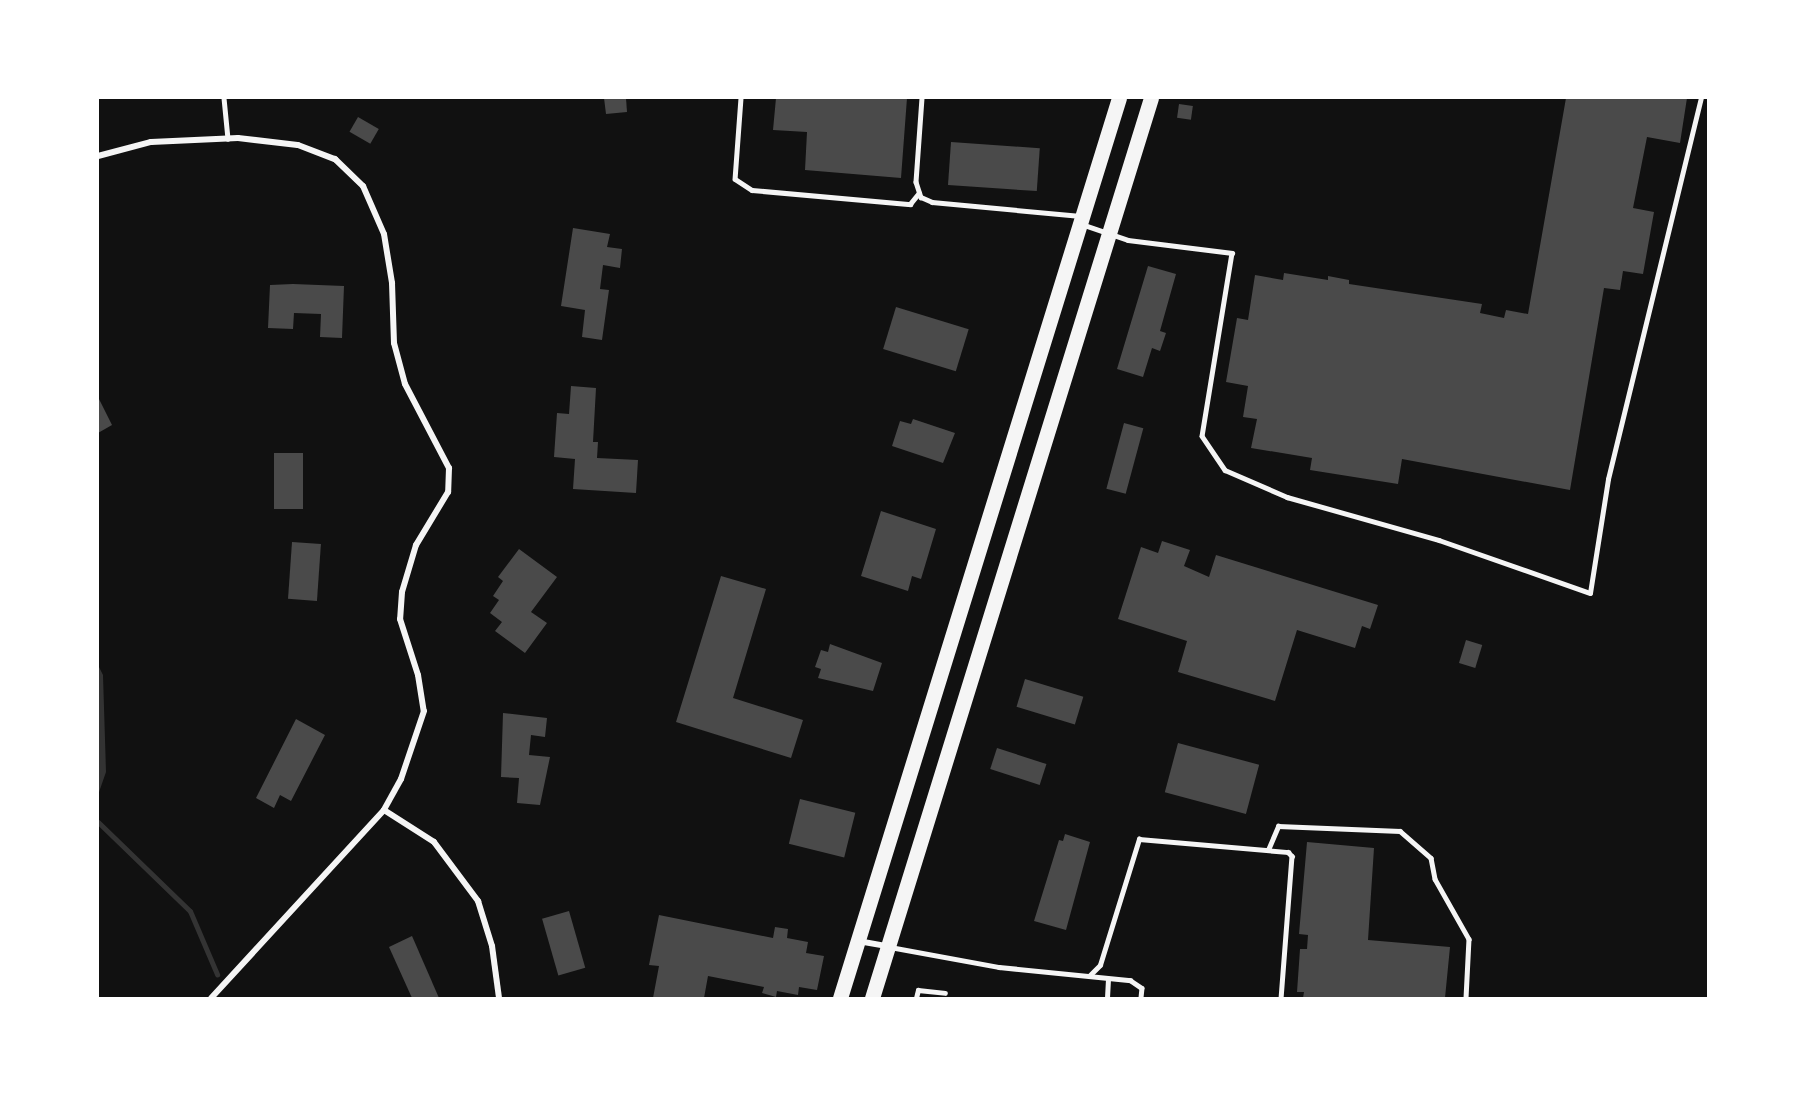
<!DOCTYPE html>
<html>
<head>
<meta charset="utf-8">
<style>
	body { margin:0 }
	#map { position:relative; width:1806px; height:1096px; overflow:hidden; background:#111; font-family:Karla,sans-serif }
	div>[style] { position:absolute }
	.water>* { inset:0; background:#333 }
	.stream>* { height:5px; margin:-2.5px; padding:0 2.5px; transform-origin:2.5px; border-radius:2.5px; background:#333 }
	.building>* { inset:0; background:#4a4a4a; transform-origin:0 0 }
	.service>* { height:4.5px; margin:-2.25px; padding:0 2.25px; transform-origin:2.25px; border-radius:2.25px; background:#f5f5f5 }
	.minor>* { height:6px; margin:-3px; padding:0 3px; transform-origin:3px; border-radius:3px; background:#f5f5f5 }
	.primary>* { height:15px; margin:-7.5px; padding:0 7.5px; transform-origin:7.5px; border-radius:7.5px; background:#f5f5f5 }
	span { translate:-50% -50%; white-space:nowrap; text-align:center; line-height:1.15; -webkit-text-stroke:6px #fff; paint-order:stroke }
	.frame { position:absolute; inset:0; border:99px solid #fff; pointer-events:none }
</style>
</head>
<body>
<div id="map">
	<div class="water">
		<i style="clip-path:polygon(98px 665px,103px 675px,106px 772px,98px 795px)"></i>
	</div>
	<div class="stream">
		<i style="left:98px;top:822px;width:128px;rotate:44.1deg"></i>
		<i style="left:190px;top:911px;width:69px;rotate:66.8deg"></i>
	</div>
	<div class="building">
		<i style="clip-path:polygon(604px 98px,626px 98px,627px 112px,606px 114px)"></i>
		<i style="clip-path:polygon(776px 98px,907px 98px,901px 178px,805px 170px,807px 132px,773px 130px)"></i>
		<i style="clip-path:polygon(1566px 98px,1687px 98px,1680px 143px,1647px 137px,1633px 208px,1654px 212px,1643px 274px,1623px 271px,1620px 290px,1604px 288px,1570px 490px,1402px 459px,1398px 484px,1310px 470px,1312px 458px,1251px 448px,1257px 419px,1243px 417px,1248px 386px,1226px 382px,1237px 318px,1248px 320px,1255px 275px,1283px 280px,1284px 273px,1328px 280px,1328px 276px,1349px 280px,1349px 284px,1482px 304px,1480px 313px,1504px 318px,1506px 310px,1528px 314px)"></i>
		<i style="left:1179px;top:104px;width:14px;height:14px;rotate:8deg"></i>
		<i style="left:358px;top:117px;width:24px;height:17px;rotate:30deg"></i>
		<i style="left:951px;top:142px;width:89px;height:43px;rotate:4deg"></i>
		<i style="clip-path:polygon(573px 228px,610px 234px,607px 247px,622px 249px,620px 268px,603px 265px,600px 289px,609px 290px,602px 340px,582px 337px,585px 310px,561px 306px)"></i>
		<i style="clip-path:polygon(1148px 266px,1176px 274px,1160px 331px,1166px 333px,1160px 351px,1152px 348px,1143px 377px,1117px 369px)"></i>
		<i style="clip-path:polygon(293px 284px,344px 286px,342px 338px,320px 337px,321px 314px,294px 313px,293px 329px,268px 328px,270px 285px)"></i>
		<i style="left:896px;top:307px;width:76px;height:44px;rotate:17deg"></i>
		<i style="clip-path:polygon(571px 386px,596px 388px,593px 442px,598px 442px,597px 458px,638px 460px,636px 493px,573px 489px,575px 459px,554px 457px,557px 413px,569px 414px)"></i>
		<i style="clip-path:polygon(98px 397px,112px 425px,98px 433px)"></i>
		<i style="clip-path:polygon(913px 419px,955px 433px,943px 463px,892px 446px,900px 421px,911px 424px)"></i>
		<i style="left:1124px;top:423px;width:20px;height:68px;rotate:15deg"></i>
		<i style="left:274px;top:453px;width:29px;height:56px"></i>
		<i style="clip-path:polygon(881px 511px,936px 529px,921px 579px,912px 576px,908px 591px,861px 576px)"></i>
		<i style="clip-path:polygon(1162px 541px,1190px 550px,1184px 566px,1209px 577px,1216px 555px,1378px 605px,1370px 629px,1362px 626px,1355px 648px,1297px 630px,1275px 701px,1178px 672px,1187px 641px,1118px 619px,1141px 547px,1158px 553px)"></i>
		<i style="left:292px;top:542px;width:29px;height:57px;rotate:4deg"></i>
		<i style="clip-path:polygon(519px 549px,557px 577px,531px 612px,547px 623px,525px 653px,495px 631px,502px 622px,490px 613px,499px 600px,493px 596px,503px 581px,498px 577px)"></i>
		<i style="clip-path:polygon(721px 576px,766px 589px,733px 698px,803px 720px,791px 758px,676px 722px)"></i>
		<i style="left:1466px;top:640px;width:17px;height:24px;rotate:17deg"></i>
		<i style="clip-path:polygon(830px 644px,882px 663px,873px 691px,818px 678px,821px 669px,815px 667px,821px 650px,828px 652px)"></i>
		<i style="left:1025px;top:679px;width:61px;height:29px;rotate:17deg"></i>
		<i style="clip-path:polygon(503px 713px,547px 718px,545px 737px,531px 735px,529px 755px,550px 757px,540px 805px,517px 803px,519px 778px,501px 777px)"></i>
		<i style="clip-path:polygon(296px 719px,325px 735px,291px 801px,280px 795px,274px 808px,256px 798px)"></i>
		<i style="left:1178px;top:743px;width:84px;height:51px;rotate:15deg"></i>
		<i style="left:997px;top:748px;width:52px;height:22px;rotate:18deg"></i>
		<i style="left:800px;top:799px;width:57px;height:46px;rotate:14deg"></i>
		<i style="clip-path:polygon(1065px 834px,1090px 842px,1066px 930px,1034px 921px,1059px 840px,1063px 841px)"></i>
		<i style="clip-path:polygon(1307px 842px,1374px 848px,1368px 940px,1450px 947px,1445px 998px,1303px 998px,1304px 992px,1297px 992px,1300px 949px,1307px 949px,1308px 935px,1299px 934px)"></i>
		<i style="left:569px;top:911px;width:59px;height:28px;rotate:74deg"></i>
		<i style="clip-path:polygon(659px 915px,773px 938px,775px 927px,788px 929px,787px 938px,808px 942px,806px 953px,824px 956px,817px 990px,799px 987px,798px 995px,777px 991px,776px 997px,762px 993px,764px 987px,708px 976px,704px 998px,653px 998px,659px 966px,649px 965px)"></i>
		<i style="clip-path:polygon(412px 936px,439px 998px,412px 998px,389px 947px)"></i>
	</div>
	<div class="service">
		<i style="left:224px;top:98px;width:41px;rotate:84.4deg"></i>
		<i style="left:741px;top:98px;width:81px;rotate:94.2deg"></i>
		<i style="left:735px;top:179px;width:20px;rotate:33deg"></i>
		<i style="left:752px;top:190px;width:159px;rotate:5.1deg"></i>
		<i style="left:910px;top:204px;width:14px;rotate:-51deg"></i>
		<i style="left:922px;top:98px;width:84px;rotate:94.1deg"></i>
		<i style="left:916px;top:182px;width:16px;rotate:72deg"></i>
		<i style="left:921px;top:197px;width:12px;rotate:24deg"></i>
		<i style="left:932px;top:202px;width:149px;rotate:5.4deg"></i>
		<i style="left:1084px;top:225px;width:46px;rotate:18.8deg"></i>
		<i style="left:1128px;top:240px;width:105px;rotate:7.1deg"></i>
		<i style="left:1232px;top:253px;width:185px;rotate:99.3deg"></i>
		<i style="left:1202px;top:436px;width:41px;rotate:55.9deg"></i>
		<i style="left:1225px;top:470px;width:68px;rotate:23.5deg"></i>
		<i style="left:1287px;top:497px;width:158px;rotate:15.8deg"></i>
		<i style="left:1439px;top:540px;width:160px;rotate:19.3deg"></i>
		<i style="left:1590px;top:593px;width:115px;rotate:-81deg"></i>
		<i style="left:1608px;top:479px;width:392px;rotate:-76.3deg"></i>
		<i style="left:1268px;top:850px;width:26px;rotate:-67deg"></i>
		<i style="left:1278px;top:826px;width:122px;rotate:2.3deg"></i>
		<i style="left:1400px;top:831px;width:41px;rotate:41.1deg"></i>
		<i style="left:1431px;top:858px;width:21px;rotate:79deg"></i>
		<i style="left:1435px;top:879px;width:69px;rotate:60.5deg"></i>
		<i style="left:1469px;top:939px;width:59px;rotate:92.9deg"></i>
		<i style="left:890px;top:947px;width:111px;rotate:10.4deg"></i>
		<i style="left:999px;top:967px;width:132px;rotate:5.7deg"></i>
		<i style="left:1130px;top:980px;width:14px;rotate:34deg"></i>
		<i style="left:1142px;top:988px;width:10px;rotate:96deg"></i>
		<i style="left:1090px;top:975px;width:14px;rotate:-45deg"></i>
		<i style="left:1100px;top:965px;width:132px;rotate:-72.8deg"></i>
		<i style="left:1139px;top:839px;width:150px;rotate:5deg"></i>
		<i style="left:1288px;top:852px;width:6px;rotate:45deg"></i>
		<i style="left:1292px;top:856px;width:142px;rotate:94.4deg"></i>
		<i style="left:916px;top:998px;width:8px;rotate:-76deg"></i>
		<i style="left:918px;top:990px;width:27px;rotate:6deg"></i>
		<i style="left:1107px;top:998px;width:19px;rotate:-87deg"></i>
	</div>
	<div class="minor">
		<i style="left:98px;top:156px;width:55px;rotate:-14.8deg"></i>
		<i style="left:151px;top:142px;width:87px;rotate:-2.6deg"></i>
		<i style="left:238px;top:138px;width:60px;rotate:6.7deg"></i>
		<i style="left:298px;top:145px;width:40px;rotate:21deg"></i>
		<i style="left:335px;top:159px;width:39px;rotate:44deg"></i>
		<i style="left:363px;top:186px;width:52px;rotate:66.4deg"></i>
		<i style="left:384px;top:234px;width:50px;rotate:80.7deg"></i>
		<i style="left:392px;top:283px;width:60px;rotate:88.1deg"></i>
		<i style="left:394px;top:343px;width:42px;rotate:75deg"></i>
		<i style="left:405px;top:384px;width:95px;rotate:62.4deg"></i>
		<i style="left:449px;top:468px;width:24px;rotate:92deg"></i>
		<i style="left:448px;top:492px;width:62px;rotate:121.1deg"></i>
		<i style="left:416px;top:545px;width:49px;rotate:106.6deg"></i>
		<i style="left:402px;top:592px;width:27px;rotate:94deg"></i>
		<i style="left:400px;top:619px;width:59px;rotate:72.2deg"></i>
		<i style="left:418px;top:675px;width:36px;rotate:81deg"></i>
		<i style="left:424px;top:711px;width:72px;rotate:108.7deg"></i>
		<i style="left:401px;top:779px;width:35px;rotate:119deg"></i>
		<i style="left:384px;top:810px;width:255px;rotate:132.6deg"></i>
		<i style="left:384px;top:810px;width:59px;rotate:32.6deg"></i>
		<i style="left:434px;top:842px;width:74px;rotate:53.3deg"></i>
		<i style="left:478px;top:901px;width:47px;rotate:72.7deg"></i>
		<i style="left:492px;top:946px;width:52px;rotate:82.3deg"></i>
		<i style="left:858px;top:941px;width:28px;rotate:10deg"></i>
	</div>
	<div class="primary">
		<i style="left:840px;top:998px;width:942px;rotate:-72.78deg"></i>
		<i style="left:872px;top:998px;width:942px;rotate:-72.78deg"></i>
	</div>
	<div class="frame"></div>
</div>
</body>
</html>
